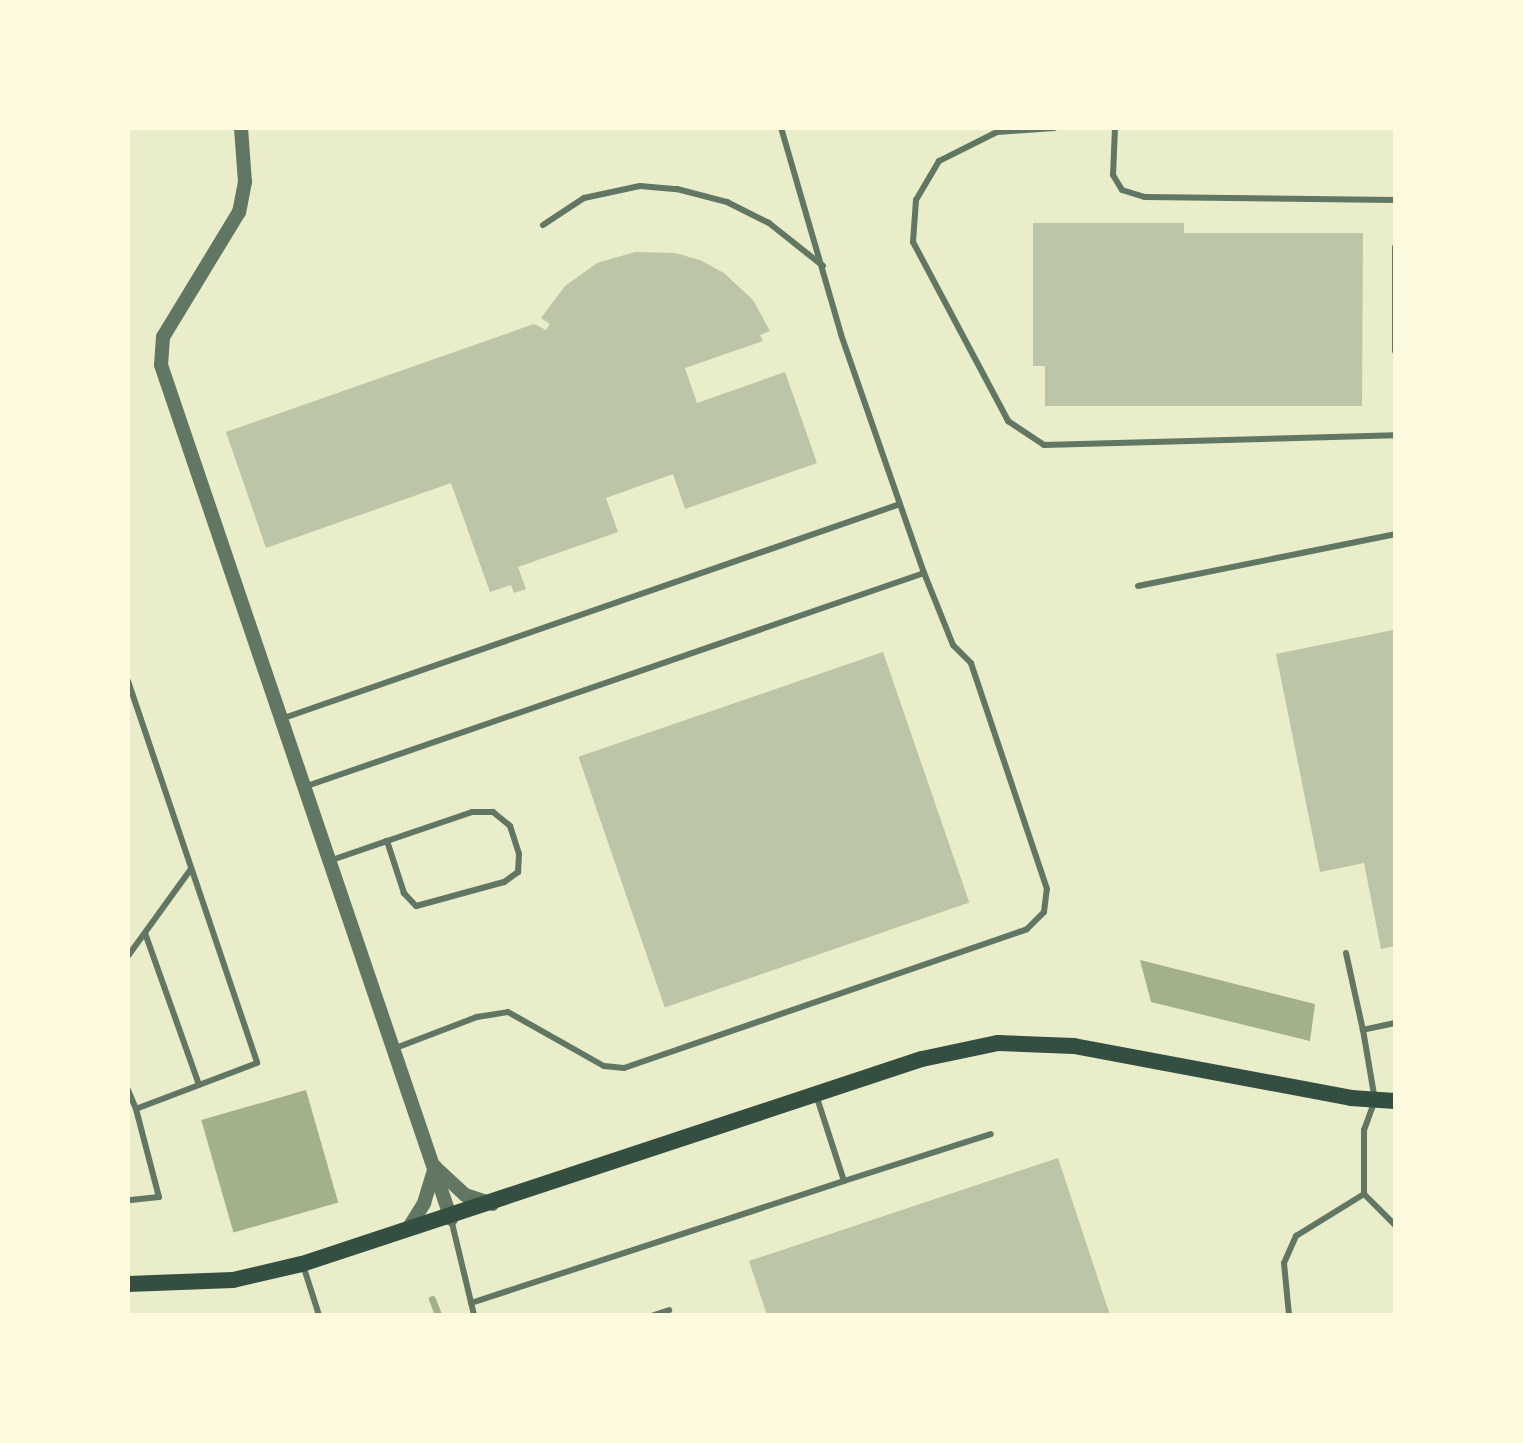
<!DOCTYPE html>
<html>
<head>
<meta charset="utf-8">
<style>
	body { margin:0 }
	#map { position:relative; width:1523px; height:1443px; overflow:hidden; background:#e9edc9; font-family:"Exo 2",sans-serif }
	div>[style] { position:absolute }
	.water>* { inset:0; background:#a3b18a; transform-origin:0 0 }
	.stream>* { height:7px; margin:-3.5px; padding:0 3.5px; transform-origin:3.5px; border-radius:3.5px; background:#a3b18a }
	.building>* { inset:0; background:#bcc5a7; transform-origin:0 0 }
	.service>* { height:6px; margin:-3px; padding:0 3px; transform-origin:3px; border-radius:3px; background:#617663 }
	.tertiary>* { height:14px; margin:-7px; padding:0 7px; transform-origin:7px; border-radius:7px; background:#617663 }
	.secondary>* { height:16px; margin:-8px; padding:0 8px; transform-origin:8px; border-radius:8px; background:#344e41 }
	span { translate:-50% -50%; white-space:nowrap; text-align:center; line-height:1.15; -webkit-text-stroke:8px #fefae0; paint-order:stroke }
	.frame { position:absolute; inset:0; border:130px solid #fefae0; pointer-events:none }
</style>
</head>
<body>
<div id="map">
	<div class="water">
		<i style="clip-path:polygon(1140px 960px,1315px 1004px,1310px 1041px,1151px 1002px)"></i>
		<i style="left:306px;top:1090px;width:117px;height:109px;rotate:74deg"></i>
	</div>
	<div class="stream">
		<i style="left:432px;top:1299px;width:17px;rotate:69deg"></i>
	</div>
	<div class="building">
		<i style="clip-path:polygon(1033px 223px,1184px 223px,1184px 233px,1363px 233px,1362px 406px,1045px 406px,1045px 366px,1033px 366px)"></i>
		<i style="clip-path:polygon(635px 252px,675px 253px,700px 260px,724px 273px,753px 300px,770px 331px,760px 335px,763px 341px,685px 368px,697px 403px,785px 372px,817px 463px,685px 509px,673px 474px,606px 498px,618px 532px,518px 567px,526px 589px,514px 593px,511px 585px,490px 592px,451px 483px,266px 548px,226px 432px,534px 324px,546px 330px,550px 324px,541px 318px,565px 286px,597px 263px)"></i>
		<i style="clip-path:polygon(1393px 630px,1395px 946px,1381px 949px,1364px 863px,1320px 872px,1276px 654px)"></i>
		<i style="left:883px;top:652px;width:265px;height:322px;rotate:71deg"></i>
		<i style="clip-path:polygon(1058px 1158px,1110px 1315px,767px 1315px,749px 1261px)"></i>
	</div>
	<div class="service">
		<i style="left:1054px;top:128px;width:57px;rotate:176deg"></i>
		<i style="left:997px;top:132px;width:65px;rotate:153.4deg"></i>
		<i style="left:939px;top:161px;width:45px;rotate:120.5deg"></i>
		<i style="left:916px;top:200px;width:42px;rotate:94.1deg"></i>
		<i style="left:913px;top:242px;width:203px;rotate:62deg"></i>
		<i style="left:1008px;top:421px;width:43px;rotate:33.7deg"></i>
		<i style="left:1044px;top:445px;width:351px;rotate:-1.6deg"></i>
		<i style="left:1115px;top:128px;width:47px;rotate:92.4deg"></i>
		<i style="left:1113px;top:175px;width:17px;rotate:59deg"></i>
		<i style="left:1122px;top:190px;width:24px;rotate:17deg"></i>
		<i style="left:1145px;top:197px;width:250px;rotate:0.7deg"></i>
		<i style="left:543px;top:225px;width:49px;rotate:-33.4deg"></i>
		<i style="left:584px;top:198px;width:57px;rotate:-12.1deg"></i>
		<i style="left:640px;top:186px;width:37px;rotate:5deg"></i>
		<i style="left:677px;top:189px;width:52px;rotate:14.6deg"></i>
		<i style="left:727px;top:202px;width:47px;rotate:26.6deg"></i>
		<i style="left:769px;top:223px;width:69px;rotate:38.5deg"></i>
		<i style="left:1395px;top:247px;width:104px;rotate:90deg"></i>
		<i style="left:1138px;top:586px;width:262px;rotate:-11.4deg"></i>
		<i style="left:128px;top:681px;width:403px;rotate:71.3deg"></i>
		<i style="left:257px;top:1063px;width:129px;rotate:159.2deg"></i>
		<i style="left:136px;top:1109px;width:91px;rotate:75.4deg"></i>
		<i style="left:159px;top:1197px;width:31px;rotate:174deg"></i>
		<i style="left:281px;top:719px;width:655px;rotate:-19.15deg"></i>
		<i style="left:304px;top:787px;width:656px;rotate:-19.04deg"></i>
		<i style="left:924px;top:573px;width:253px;rotate:-109.2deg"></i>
		<i style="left:841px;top:334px;width:215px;rotate:-106.2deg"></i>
		<i style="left:329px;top:861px;width:61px;rotate:-19deg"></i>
		<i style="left:387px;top:841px;width:90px;rotate:-18.8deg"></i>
		<i style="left:472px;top:812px;width:21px"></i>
		<i style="left:493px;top:812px;width:22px;rotate:39deg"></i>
		<i style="left:510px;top:826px;width:29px;rotate:72deg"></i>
		<i style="left:519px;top:854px;width:18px;rotate:93deg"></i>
		<i style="left:518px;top:872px;width:17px;rotate:144deg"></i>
		<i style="left:504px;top:882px;width:91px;rotate:164.7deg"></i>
		<i style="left:416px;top:906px;width:18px;rotate:-133deg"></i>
		<i style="left:404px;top:893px;width:55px;rotate:-108.1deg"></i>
		<i style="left:145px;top:933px;width:161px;rotate:70.4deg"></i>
		<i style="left:1346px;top:953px;width:79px;rotate:77.6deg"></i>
		<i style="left:128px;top:956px;width:107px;rotate:-54.1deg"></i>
		<i style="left:1395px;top:1023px;width:33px;rotate:168deg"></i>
		<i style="left:1363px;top:1030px;width:71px;rotate:80.3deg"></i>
		<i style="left:1375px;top:1100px;width:32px;rotate:110deg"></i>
		<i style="left:1364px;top:1130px;width:64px;rotate:90deg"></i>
		<i style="left:1364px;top:1194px;width:44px;rotate:45deg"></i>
		<i style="left:393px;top:1049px;width:90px;rotate:-20.9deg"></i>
		<i style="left:477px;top:1017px;width:31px;rotate:-9deg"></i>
		<i style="left:508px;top:1012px;width:110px;rotate:29.4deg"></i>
		<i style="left:604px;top:1066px;width:20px;rotate:6deg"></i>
		<i style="left:624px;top:1068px;width:426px;rotate:-19deg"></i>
		<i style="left:1027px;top:929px;width:24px;rotate:-45deg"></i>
		<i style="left:1044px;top:912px;width:23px;rotate:-83deg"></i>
		<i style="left:1047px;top:889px;width:238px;rotate:-108.6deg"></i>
		<i style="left:971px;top:663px;width:25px;rotate:-135deg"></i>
		<i style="left:953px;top:645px;width:78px;rotate:-111.9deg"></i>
		<i style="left:128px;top:1090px;width:21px;rotate:67deg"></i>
		<i style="left:844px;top:1181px;width:154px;rotate:-17.7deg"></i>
		<i style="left:451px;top:1219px;width:99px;rotate:76.5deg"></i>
		<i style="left:303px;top:1265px;width:52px;rotate:72.3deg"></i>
		<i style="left:471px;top:1303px;width:392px;rotate:-18.1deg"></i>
		<i style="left:844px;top:1181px;width:90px;rotate:-108deg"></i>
		<i style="left:654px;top:1315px;width:16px;rotate:-18deg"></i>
		<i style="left:1289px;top:1315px;width:52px;rotate:-95.5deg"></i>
		<i style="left:1284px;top:1263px;width:30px;rotate:-66deg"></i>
		<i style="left:1296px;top:1236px;width:80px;rotate:-31.7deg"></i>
	</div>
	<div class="tertiary">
		<i style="left:241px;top:128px;width:54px;rotate:85.8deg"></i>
		<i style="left:245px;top:182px;width:31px;rotate:101deg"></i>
		<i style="left:239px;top:212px;width:146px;rotate:121.3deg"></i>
		<i style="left:163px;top:337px;width:28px;rotate:94deg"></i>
		<i style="left:161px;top:365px;width:902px;rotate:71.24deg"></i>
		<i style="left:408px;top:1229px;width:31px;rotate:-58deg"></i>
		<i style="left:424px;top:1203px;width:38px;rotate:-73deg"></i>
		<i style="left:435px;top:1167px;width:41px;rotate:43deg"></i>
		<i style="left:465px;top:1195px;width:29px;rotate:18deg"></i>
	</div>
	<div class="secondary">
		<i style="left:128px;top:1284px;width:105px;rotate:-2.2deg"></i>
		<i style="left:233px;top:1280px;width:71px;rotate:-13.1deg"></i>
		<i style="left:302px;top:1264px;width:653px;rotate:-18.3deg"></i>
		<i style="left:922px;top:1059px;width:78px;rotate:-11.9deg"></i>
		<i style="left:998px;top:1043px;width:76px;rotate:2.3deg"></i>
		<i style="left:1074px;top:1046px;width:282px;rotate:10.6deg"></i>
		<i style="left:1351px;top:1098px;width:44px;rotate:3.9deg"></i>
	</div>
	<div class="frame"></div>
</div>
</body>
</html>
